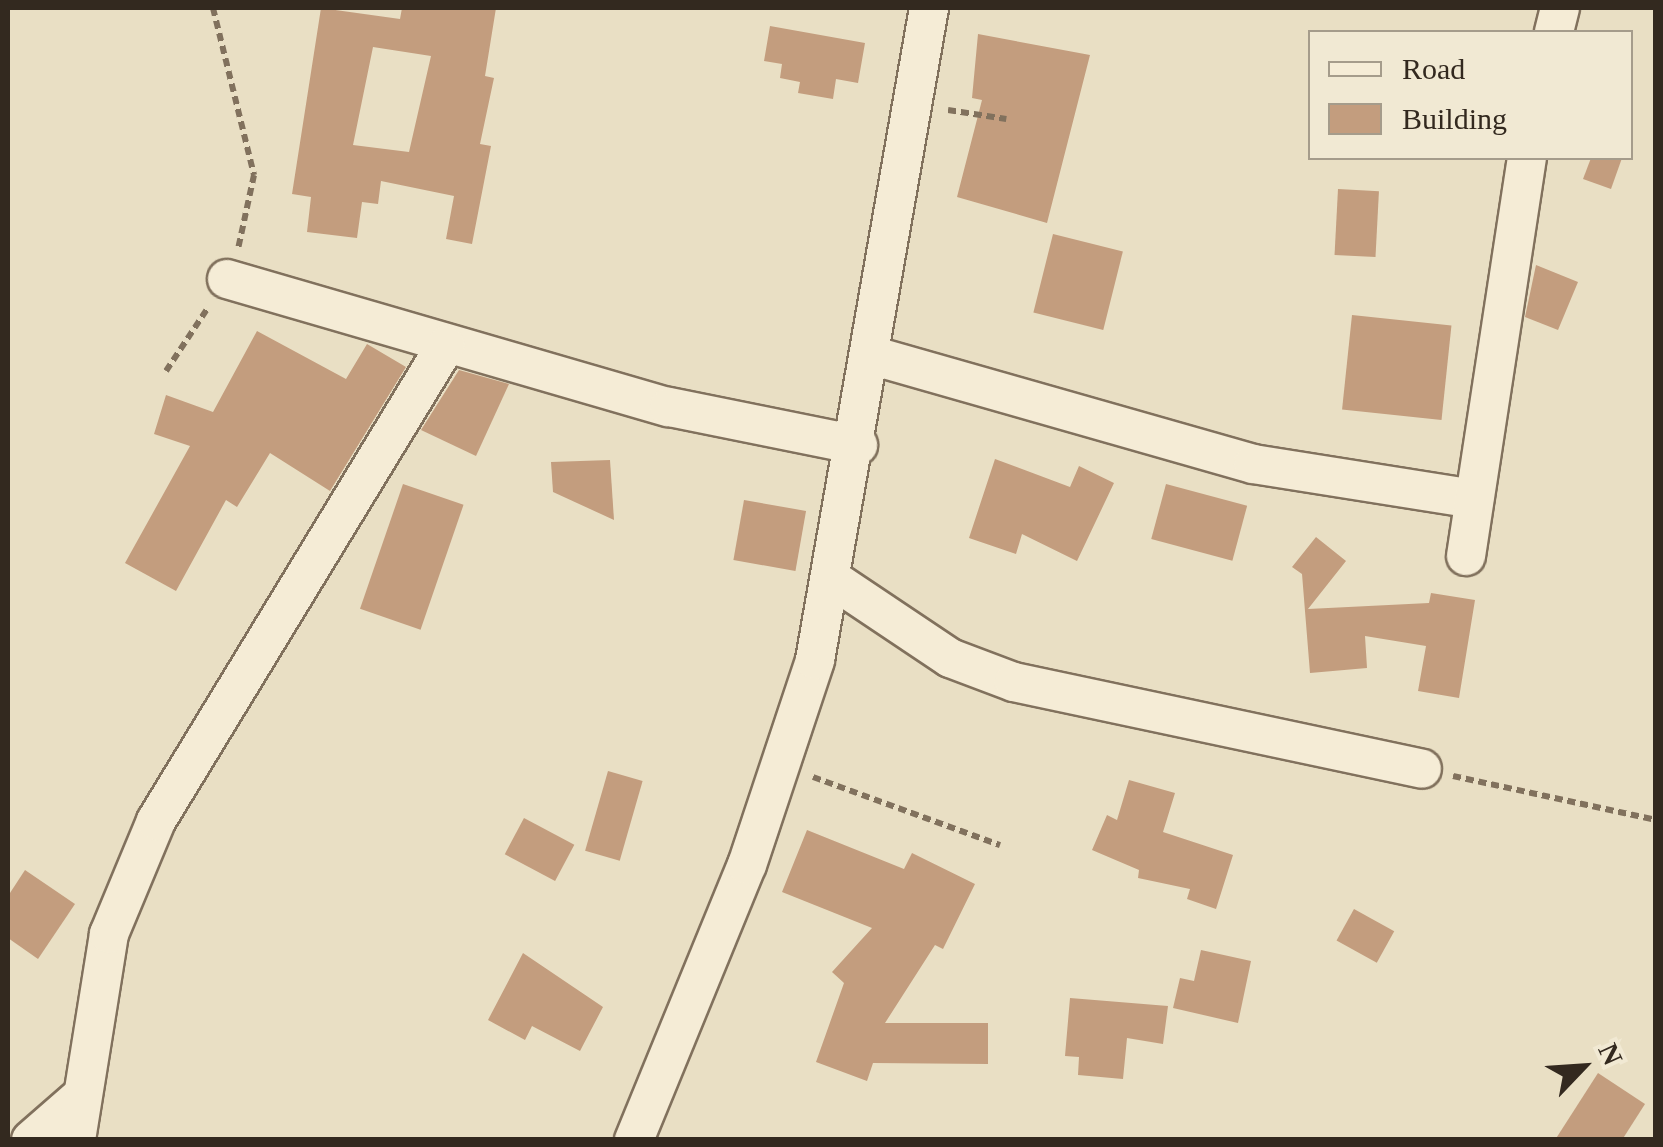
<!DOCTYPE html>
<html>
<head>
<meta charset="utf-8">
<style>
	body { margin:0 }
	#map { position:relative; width:1663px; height:1147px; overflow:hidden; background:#e9dfc4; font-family:"Times New Roman",serif }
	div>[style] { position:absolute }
	.building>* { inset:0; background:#c39d7e; transform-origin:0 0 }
	.path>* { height:6px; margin-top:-3px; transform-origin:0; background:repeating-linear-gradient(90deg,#81715d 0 8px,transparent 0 13px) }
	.roads { filter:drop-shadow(2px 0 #81715d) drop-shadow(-2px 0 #81715d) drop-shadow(0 2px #81715d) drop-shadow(0 -2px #81715d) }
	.minor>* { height:38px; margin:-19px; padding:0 19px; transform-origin:19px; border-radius:19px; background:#f5ecd6 }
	span { translate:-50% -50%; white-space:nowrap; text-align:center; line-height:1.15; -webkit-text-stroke:9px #f1e9d3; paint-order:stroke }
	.frame { position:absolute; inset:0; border:10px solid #33291f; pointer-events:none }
	.legend { position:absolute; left:1308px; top:30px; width:325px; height:130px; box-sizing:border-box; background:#f1e9d3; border:2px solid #a59c8b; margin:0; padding:12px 18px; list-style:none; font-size:30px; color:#33291f }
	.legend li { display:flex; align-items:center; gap:20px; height:50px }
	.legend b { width:50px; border:2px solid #a59c8b }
	.north { position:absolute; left:1533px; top:1017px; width:100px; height:100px; -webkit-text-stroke:8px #f1e9d3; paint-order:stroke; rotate:65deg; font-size:28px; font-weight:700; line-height:40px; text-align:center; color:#33291f }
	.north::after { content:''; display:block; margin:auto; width:35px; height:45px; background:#33291f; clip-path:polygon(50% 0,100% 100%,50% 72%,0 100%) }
</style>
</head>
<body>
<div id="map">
	<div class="building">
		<i style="clip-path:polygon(evenodd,321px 8px,400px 19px,402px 8px,496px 8px,485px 76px,494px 78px,480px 144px,491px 146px,472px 244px,446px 239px,454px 196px,381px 181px,378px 204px,362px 202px,357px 238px,307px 232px,311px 197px,292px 194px,321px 8px,373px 47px,431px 56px,409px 152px,353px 145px,373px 47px)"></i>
		<i style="clip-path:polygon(770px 26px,865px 43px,858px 83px,836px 79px,833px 99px,798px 93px,800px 82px,780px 78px,782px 64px,764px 61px)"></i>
		<i style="clip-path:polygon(978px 34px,1090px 55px,1047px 223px,957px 197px,982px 100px,972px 98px)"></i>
		<i style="clip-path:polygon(1591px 158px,1622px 158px,1611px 189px,1583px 179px)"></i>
		<i style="left:1338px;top:189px;width:41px;height:66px;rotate:3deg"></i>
		<i style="left:1053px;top:234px;width:72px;height:81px;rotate:14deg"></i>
		<i style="clip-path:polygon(1536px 265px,1578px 282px,1558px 330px,1525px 317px)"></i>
		<i style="left:1352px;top:315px;width:100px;height:95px;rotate:6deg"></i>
		<i style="clip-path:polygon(257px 331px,346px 379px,367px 344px,406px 367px,330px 491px,270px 453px,237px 507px,226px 500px,176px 591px,125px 563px,190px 446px,154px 434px,166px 395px,213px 412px)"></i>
		<i style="clip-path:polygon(459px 370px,509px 384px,476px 456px,421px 430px)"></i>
		<i style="clip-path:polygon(995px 459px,1070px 487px,1079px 466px,1114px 483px,1077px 561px,1022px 534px,1016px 554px,969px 538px)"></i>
		<i style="clip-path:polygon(610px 460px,614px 520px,553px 492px,551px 462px)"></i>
		<i style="left:403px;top:484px;width:64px;height:132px;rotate:19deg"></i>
		<i style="left:1166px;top:484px;width:84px;height:57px;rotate:15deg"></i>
		<i style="left:744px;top:500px;width:63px;height:61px;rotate:10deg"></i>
		<i style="clip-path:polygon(1316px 537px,1346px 561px,1308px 609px,1429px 603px,1431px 593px,1475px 600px,1459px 698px,1418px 691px,1426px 646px,1365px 636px,1367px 668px,1310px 673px,1302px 574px,1292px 567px)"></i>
		<i style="left:608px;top:771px;width:36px;height:83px;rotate:16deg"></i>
		<i style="clip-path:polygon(1129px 780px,1175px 793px,1163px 832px,1233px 855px,1216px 909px,1187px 899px,1190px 889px,1138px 878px,1139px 870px,1092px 850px,1107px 815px,1117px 820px)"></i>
		<i style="left:524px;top:818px;width:57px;height:41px;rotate:28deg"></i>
		<i style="clip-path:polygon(807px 830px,904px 869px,912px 853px,975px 884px,943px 949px,935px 945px,885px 1023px,988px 1023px,988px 1064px,873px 1063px,867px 1081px,816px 1062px,844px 983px,832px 972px,872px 928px,782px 892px)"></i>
		<i style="clip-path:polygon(25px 870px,75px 904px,38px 959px,8px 938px,8px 896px)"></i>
		<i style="left:1354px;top:909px;width:46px;height:36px;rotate:29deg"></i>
		<i style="clip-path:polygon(1201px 950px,1251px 961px,1238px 1023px,1173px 1008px,1180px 978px,1194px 981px)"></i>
		<i style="clip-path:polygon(523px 953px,603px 1007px,580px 1051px,532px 1026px,525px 1040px,488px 1020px)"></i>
		<i style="clip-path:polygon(1070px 998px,1168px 1006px,1163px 1044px,1127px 1038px,1123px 1079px,1078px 1075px,1079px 1057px,1065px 1056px)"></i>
		<i style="clip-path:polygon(1598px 1073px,1645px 1104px,1622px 1140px,1555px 1140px)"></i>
	</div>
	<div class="path">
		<i style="left:213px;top:8px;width:172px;rotate:76.2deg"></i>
		<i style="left:254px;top:175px;width:76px;rotate:102.2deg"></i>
		<i style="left:948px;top:110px;width:59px;rotate:8.8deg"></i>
		<i style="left:166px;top:371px;width:74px;rotate:-56.5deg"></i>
		<i style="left:1453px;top:776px;width:208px;rotate:12.2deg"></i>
		<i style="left:813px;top:777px;width:199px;rotate:20deg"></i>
	</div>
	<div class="roads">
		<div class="minor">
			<i style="left:1554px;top:32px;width:25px;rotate:-76deg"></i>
			<i style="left:227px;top:279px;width:460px;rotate:16.2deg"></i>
			<i style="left:669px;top:407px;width:193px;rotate:11.4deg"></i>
			<i style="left:874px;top:356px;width:394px;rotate:15.9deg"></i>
			<i style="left:1253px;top:464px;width:224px;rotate:9deg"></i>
			<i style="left:1466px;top:556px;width:403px;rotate:-81.3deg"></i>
			<i style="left:835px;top:581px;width:138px;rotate:33.8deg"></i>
			<i style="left:950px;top:658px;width:68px;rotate:20.6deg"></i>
			<i style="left:1014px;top:682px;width:417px;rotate:12deg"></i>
			<i style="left:31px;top:1140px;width:62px;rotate:-41.1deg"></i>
			<i style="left:76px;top:1140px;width:209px;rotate:-80.9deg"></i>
			<i style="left:109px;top:934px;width:122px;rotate:-67.4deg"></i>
			<i style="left:156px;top:821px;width:557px;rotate:-58.65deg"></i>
			<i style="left:634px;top:1140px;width:297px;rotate:-67.7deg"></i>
			<i style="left:747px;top:865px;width:216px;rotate:-71.6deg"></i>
			<i style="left:815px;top:660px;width:662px;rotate:-80.08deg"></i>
		</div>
	</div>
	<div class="frame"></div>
	<ul class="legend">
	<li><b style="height:12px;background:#f5ecd6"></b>Road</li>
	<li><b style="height:28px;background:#c39d7e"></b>Building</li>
	</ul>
	<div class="north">N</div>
</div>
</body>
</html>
